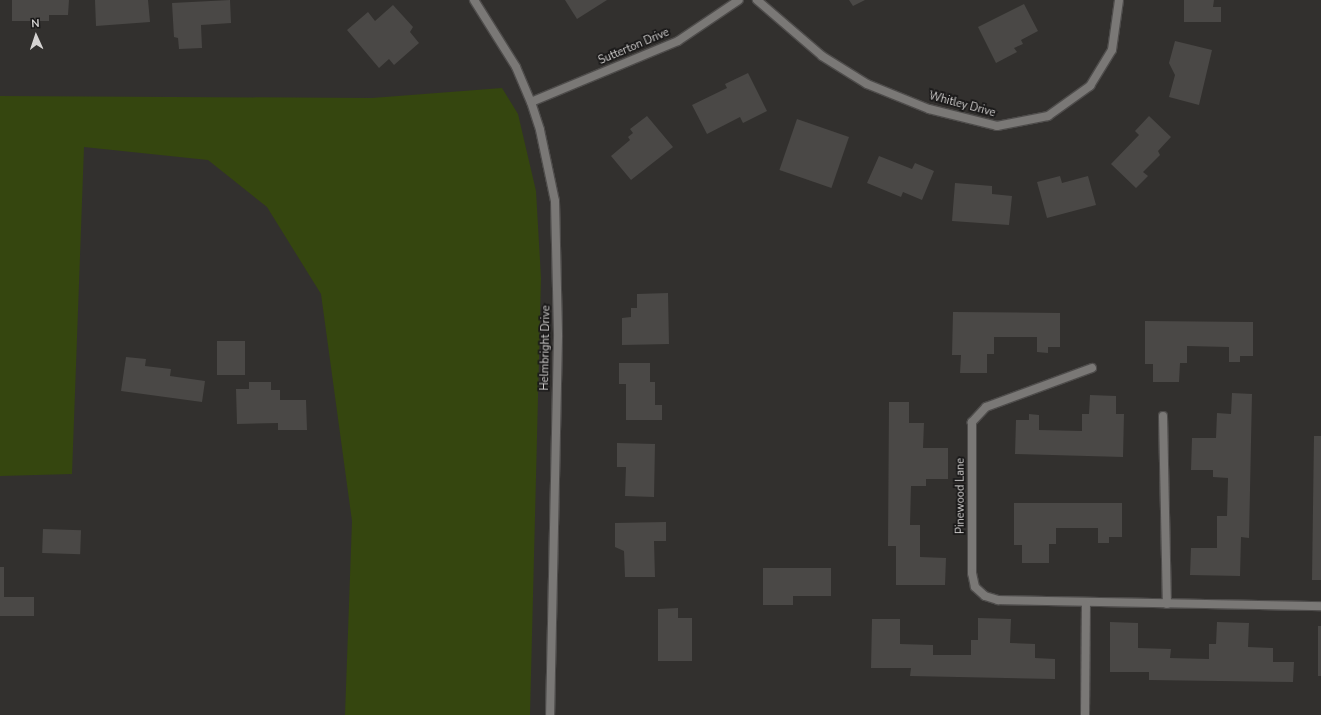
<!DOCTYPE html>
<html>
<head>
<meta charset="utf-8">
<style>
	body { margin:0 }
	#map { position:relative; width:1321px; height:715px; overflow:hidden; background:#32302e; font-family:"Nunito Sans",sans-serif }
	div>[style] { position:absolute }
	.green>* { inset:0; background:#35460f }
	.building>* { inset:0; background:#4a4846; transform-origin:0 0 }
	.roads { filter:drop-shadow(1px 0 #4e4c4b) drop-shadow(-1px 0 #4e4c4b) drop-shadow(0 1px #4e4c4b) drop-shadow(0 -1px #4e4c4b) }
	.minor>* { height:8px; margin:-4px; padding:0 4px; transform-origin:4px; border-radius:4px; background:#7a7876 }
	span { translate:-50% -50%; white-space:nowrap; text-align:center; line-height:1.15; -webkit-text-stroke:3.5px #191818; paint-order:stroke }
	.street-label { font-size:11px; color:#d5d3d2 }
	.north { position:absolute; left:16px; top:16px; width:40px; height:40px; -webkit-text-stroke:3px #191818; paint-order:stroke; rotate:357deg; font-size:11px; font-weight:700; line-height:16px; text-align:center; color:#d5d3d2 }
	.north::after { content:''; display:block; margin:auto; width:14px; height:18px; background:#d5d3d2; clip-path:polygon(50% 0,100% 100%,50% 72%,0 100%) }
</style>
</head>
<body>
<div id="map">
	<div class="green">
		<i style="clip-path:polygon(502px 88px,518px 114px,536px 191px,541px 278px,530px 715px,345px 715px,352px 521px,321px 294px,267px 207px,208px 160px,84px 147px,72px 474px,0 476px,0 96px,372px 98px)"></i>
	</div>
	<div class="building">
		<i style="clip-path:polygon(12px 0,69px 0,68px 15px,49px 15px,49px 21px,12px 21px)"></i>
		<i style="clip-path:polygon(95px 0,148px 0,150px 22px,96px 26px)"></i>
		<i style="clip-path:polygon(230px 0,231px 23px,201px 25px,202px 48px,179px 49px,178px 38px,174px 37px,172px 3px)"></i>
		<i style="clip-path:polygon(565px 0,607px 0,577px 19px)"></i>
		<i style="clip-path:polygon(849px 0,865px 0,853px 6px)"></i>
		<i style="clip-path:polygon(1184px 0,1214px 0,1213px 7px,1221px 7px,1221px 22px,1184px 22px)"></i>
		<i style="clip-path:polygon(1024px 4px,1038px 31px,1021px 40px,1023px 44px,1014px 48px,1017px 52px,996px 63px,978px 27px)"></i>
		<i style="clip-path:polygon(393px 5px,413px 27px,410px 32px,419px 43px,394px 65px,389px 59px,379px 68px,347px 30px,368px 12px,375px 21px)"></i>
		<i style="clip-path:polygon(1175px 41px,1212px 50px,1199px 105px,1169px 97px,1175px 75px,1169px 63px)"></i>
		<i style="clip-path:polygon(748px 73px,767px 111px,743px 123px,740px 117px,707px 134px,692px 105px,727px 88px,725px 84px)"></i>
		<i style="clip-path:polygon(647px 116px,673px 147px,631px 180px,611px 156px,630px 140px,628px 137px,633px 133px,630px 129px)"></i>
		<i style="clip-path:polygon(1149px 116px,1171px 137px,1158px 151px,1160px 155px,1143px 172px,1148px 176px,1136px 188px,1111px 164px,1139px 135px,1135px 131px)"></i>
		<i style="left:797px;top:119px;width:55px;height:54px;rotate:19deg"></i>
		<i style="clip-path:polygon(879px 156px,912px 169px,915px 163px,934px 171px,922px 200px,903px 192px,901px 197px,867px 183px)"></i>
		<i style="clip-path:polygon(1060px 176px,1062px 183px,1088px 176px,1096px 205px,1047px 218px,1037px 182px)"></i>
		<i style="clip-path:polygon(955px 183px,992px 186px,992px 194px,1012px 196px,1009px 225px,952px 221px)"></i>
		<i style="clip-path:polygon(668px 293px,669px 344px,622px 345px,622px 318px,631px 317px,631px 308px,637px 308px,637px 294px)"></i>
		<i style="clip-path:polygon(953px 312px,1060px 313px,1060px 347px,1048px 347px,1048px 353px,1037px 352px,1037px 337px,994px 337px,994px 354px,987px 354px,987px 373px,960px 373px,961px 355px,952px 355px)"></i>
		<i style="clip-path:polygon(1145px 321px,1253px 322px,1253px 356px,1240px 356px,1240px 362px,1229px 362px,1229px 347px,1187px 346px,1187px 363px,1180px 363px,1179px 382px,1153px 382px,1153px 364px,1145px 364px)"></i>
		<i style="left:217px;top:341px;width:28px;height:34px"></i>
		<i style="clip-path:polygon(126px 357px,146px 359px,145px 366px,171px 369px,170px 376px,205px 381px,202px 402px,121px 391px)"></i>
		<i style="clip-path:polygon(619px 363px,650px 363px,650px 382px,655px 382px,655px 405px,662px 405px,662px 420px,626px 420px,626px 384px,619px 384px)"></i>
		<i style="clip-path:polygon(249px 382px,271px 382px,271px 390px,280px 390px,280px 400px,306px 400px,307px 430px,278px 430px,278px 423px,237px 424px,236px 389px,249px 389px)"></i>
		<i style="clip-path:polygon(1232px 393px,1252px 394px,1249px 538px,1241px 537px,1240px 576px,1190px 575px,1191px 548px,1217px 548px,1217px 516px,1227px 516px,1228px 478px,1213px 477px,1213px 470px,1191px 470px,1192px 438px,1216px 438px,1217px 413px,1231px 414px)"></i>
		<i style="clip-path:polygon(1090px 395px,1116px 396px,1116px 414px,1124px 414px,1123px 457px,1015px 454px,1016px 420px,1029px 420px,1029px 414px,1039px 415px,1039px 430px,1082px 431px,1082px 414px,1089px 414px)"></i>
		<i style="clip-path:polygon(889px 402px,909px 402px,909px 423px,924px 423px,923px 448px,948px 448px,948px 479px,926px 479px,926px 486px,911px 486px,910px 525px,920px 525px,920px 557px,946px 558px,945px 585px,896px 585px,896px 546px,888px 546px)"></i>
		<i style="clip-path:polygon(1314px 436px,1321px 436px,1321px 580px,1312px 580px)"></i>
		<i style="clip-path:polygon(617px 443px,655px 444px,654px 497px,625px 496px,626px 467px,617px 467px)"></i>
		<i style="clip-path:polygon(1014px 503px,1122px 503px,1122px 537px,1109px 537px,1109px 543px,1098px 543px,1098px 528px,1056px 528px,1056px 544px,1049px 544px,1049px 563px,1022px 563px,1022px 545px,1014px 545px)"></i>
		<i style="clip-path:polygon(666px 522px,666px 541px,654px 541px,655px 577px,625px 577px,624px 551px,615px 547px,615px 523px)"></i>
		<i style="left:43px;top:529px;width:38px;height:24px;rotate:2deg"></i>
		<i style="clip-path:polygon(0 567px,4px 567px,4px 597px,34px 597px,34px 616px,0 616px)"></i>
		<i style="clip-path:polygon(763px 568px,831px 568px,831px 596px,793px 596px,793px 605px,763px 605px)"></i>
		<i style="clip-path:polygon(678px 608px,678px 618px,692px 618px,692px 661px,658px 661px,658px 609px)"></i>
		<i style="clip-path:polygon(978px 618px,1011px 619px,1010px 643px,1035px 644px,1035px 658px,1055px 659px,1055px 679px,910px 676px,911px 668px,871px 668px,872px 619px,900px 619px,900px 644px,933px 645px,933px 655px,971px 655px,971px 640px,978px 640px)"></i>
		<i style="clip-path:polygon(1110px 622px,1138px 623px,1138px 648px,1171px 649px,1170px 658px,1209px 659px,1209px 644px,1216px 644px,1217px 622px,1249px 623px,1248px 647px,1273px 648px,1273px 662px,1294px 662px,1293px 682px,1149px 680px,1149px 672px,1110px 672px)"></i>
		<i style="left:1318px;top:626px;width:3px;height:50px"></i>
	</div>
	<div class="roads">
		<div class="minor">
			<i style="left:474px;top:0;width:79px;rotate:57.9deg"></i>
			<i style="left:516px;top:67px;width:38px;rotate:67deg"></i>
			<i style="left:531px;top:102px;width:29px;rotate:72deg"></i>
			<i style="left:540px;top:130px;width:73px;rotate:78.1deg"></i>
			<i style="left:555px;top:201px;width:136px;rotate:88.7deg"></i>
			<i style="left:558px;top:337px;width:378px;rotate:91.2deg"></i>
			<i style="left:757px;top:0;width:86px;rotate:40.7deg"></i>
			<i style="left:822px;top:56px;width:53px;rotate:31.9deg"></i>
			<i style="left:867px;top:84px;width:67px;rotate:22deg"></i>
			<i style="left:929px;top:109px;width:70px;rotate:14deg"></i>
			<i style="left:997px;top:126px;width:52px;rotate:-11.1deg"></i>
			<i style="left:1048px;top:116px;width:52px;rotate:-35.5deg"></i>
			<i style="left:1090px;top:86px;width:42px;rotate:-58.6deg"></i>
			<i style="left:1112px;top:50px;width:50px;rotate:-82deg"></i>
			<i style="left:531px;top:102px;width:159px;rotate:-22.5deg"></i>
			<i style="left:678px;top:41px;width:73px;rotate:-33.9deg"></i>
			<i style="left:1092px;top:368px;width:113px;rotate:159.8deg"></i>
			<i style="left:986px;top:407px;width:21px;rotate:133deg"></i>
			<i style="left:972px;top:422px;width:151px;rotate:90deg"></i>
			<i style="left:972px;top:573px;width:14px;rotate:78deg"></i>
			<i style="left:975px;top:587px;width:13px;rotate:42deg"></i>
			<i style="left:985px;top:596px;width:14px;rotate:17deg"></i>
			<i style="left:998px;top:600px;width:323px;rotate:1.1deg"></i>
			<i style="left:1163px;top:416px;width:188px;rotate:88.8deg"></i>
			<i style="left:1085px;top:715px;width:112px;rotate:-89.5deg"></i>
		</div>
	</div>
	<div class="street-label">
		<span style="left:634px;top:47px;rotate:-23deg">Sutterton Drive</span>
		<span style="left:962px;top:105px;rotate:15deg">Whitley Drive</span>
		<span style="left:546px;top:348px;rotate:-89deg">Helmbright Drive</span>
		<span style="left:961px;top:496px;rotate:-90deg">Pinewood Lane</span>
	</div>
	<div class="north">N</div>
</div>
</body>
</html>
